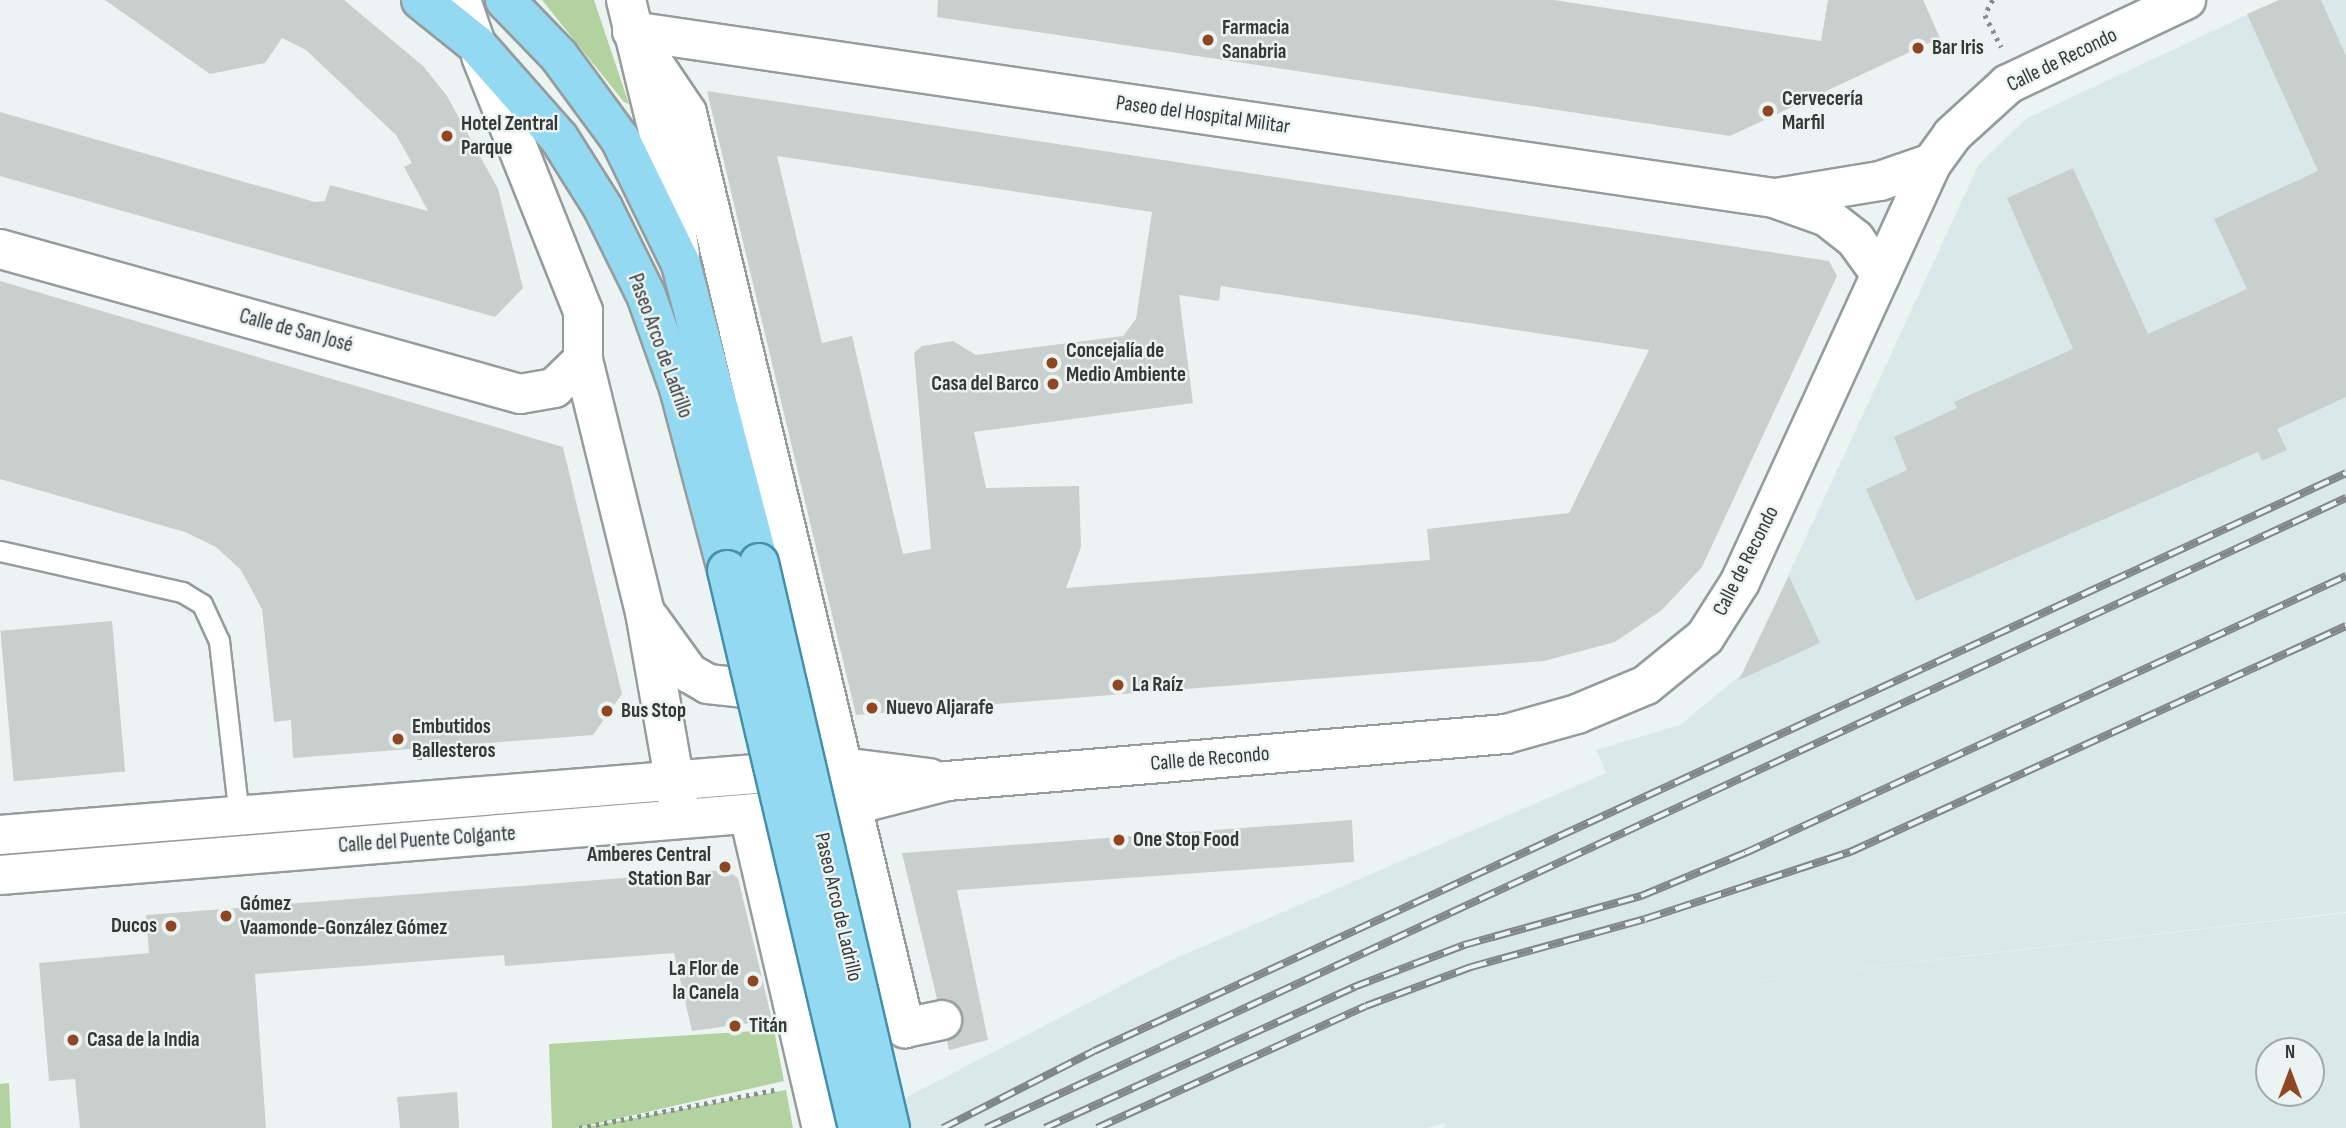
<!DOCTYPE html>
<html>
<head>
<meta charset="utf-8">
<style>
	body { margin:0 }
	#map { position:relative; width:2346px; height:1128px; overflow:hidden; background:#ecf4f3; font-family:"Sofia Sans Condensed",sans-serif }
	div>[style] { position:absolute }
	.built>* { inset:0; background:#d9e9e9 }
	.green>* { inset:0; background:#b2d3a0 }
	.building>* { inset:0; background:#c9cfcc; transform-origin:0 0 }
	.path>* { height:4.5px; margin-top:-2.25px; transform-origin:0; background:repeating-linear-gradient(90deg,#888d8c 0 3.5px,transparent 0 8.5px) }
	.roads { filter:drop-shadow(2px 0 #969c9c) drop-shadow(-2px 0 #969c9c) drop-shadow(0 2px #969c9c) drop-shadow(0 -2px #969c9c) }
	.lane>* { height:19px; margin:-9.5px; padding:0 9.5px; transform-origin:9.5px; border-radius:9.5px; background:#fff }
	.street>* { height:38px; margin:-19px; padding:0 19px; transform-origin:19px; border-radius:19px; background:#fff }
	.secondary>* { height:38px; margin:-19px; padding:0 19px; transform-origin:19px; border-radius:19px; background:#fff }
	.primary>* { height:38px; margin:-19px; padding:0 19px; transform-origin:19px; border-radius:19px; background:#92d9f1 }
	.rail>* { height:8px; margin-top:-4px; transform-origin:0; background:repeating-linear-gradient(90deg,#ecf4f3 0 16px,#818686 0 32px); box-sizing:border-box; border-block:2px solid #818686 }
	.bridges { filter:drop-shadow(2px 0 #4290aa) drop-shadow(-2px 0 #4290aa) drop-shadow(0 2px #4290aa) drop-shadow(0 -2px #4290aa) }
	.primary-bridge>* { height:38px; margin:-19px; padding:0 19px; transform-origin:19px; border-radius:19px; background:#92d9f1 }
	.dots>* { width:19px; height:19px; translate:-50% -50%; box-sizing:border-box; border:4px solid #ecf4f3; border-radius:50% }
	span { translate:-50% -50%; white-space:nowrap; text-align:center; line-height:1.15; -webkit-text-stroke:5px #ecf4f3; paint-order:stroke }
	.poi-label { font-size:21px; color:#363838; font-weight:700 }
	.left { translate:0 -50%; text-align:left }
	.right { translate:-100% -50%; text-align:right }
	.street-label { font-size:21px; color:#363838 }
	.north { position:absolute; left:2255px; top:1037px; width:70px; height:70px; box-sizing:border-box; background:#ecf4f3; border:2px solid #a3a9a8; border-radius:50%; rotate:0deg; font-size:19px; font-weight:700; line-height:28px; text-align:center; color:#363838 }
	.north::after { content:''; display:block; margin:auto; width:24px; height:32px; background:#8e4623; clip-path:polygon(50% 0,100% 100%,50% 72%,0 100%) }
</style>
</head>
<body>
<div id="map">
	<div class="built">
		<i style="clip-path:polygon(evenodd,2279px 0,2346px 0,2346px 912px,1628px 995px,2346px 913px,2346px 1128px,1444px 1128px,1446px 1123px,1426px 1128px,837px 1128px,835px 1118px,905px 1098px,1169px 961px,1606px 773px,1596px 750px,1680px 725px,1743px 673px,1979px 164px,2027px 118px,2279px 0,2269px 1051px,2311px 1051px,2311px 1093px,2269px 1093px,2269px 1051px)"></i>
	</div>
	<div class="green">
		<i style="clip-path:polygon(542px 0,594px 0,629px 104px,624px 102px)"></i>
		<i style="clip-path:polygon(774px 1030px,784px 1081px,576px 1128px,552px 1128px,549px 1044px)"></i>
		<i style="clip-path:polygon(9px 1083px,11px 1128px,0 1128px,0 1084px)"></i>
		<i style="clip-path:polygon(786px 1090px,793px 1128px,581px 1128px)"></i>
	</div>
	<div class="building">
		<i style="clip-path:polygon(105px 0,344px 0,423px 66px,447px 96px,498px 189px,523px 288px,495px 317px,0 176px,0 112px,315px 202px,325px 201px,330px 185px,428px 211px,404px 167px,412px 163px,396px 135px,306px 50px,282px 38px,265px 63px,210px 74px)"></i>
		<i style="clip-path:polygon(938px 0,1554px 0,1821px 41px,1828px 0,1923px 0,1940px 38px,1730px 136px,937px 17px)"></i>
		<i style="clip-path:polygon(2279px 0,2321px 0,2346px 56px,2346px 397px,2277px 429px,2287px 450px,2262px 461px,2258px 452px,1916px 601px,1866px 489px,1907px 470px,1894px 437px,1957px 408px,1954px 402px,2073px 349px,2007px 198px,2073px 168px,2148px 334px,2247px 289px,2214px 219px,2318px 171px,2247px 14px)"></i>
		<i style="clip-path:polygon(evenodd,707px 91px,1829px 261px,1837px 276px,1702px 567px,1662px 610px,1615px 642px,1544px 661px,856px 715px,707px 91px,777px 156px,1152px 212px,1136px 319px,1123px 336px,976px 355px,953px 341px,922px 346px,914px 353px,931px 549px,903px 554px,852px 336px,822px 343px,777px 156px,707px 91px,1221px 286px,1649px 350px,1569px 513px,1427px 529px,1430px 560px,1066px 588px,1081px 547px,1079px 486px,986px 488px,974px 432px,1193px 403px,1179px 295px,1219px 301px,1221px 286px)"></i>
		<i style="clip-path:polygon(0 281px,563px 447px,622px 694px,593px 735px,293px 758px,291px 720px,274px 722px,262px 609px,241px 570px,216px 547px,185px 532px,0 479px)"></i>
		<i style="clip-path:polygon(1789px 576px,1820px 643px,1739px 680px)"></i>
		<i style="left:112px;top:621px;width:151px;height:112px;rotate:85deg"></i>
		<i style="clip-path:polygon(1352px 820px,1354px 862px,957px 890px,988px 1040px,949px 1050px,947px 1041px,963px 1027px,963px 1015px,949px 999px,937px 999px,902px 853px)"></i>
		<i style="clip-path:polygon(726px 870px,738px 878px,772px 1020px,692px 1031px,674px 953px,505px 966px,504px 955px,255px 974px,266px 1128px,80px 1128px,75px 1079px,49px 1081px,39px 963px,149px 953px,146px 915px)"></i>
		<i style="clip-path:polygon(457px 1092px,459px 1128px,400px 1128px,397px 1097px)"></i>
	</div>
	<div class="path">
		<i style="left:1993px;top:0;width:17px;rotate:118deg"></i>
		<i style="left:1985px;top:15px;width:36px;rotate:63deg"></i>
		<i style="left:419px;top:748px;width:15px;rotate:86deg"></i>
		<i style="left:579px;top:1128px;width:199px;rotate:-11deg"></i>
	</div>
	<div class="roads">
		<div class="lane">
			<i style="left:0;top:551px;width:187px;rotate:12.7deg"></i>
			<i style="left:182px;top:592px;width:23px;rotate:31deg"></i>
			<i style="left:202px;top:604px;width:41px;rotate:65.3deg"></i>
			<i style="left:219px;top:641px;width:177px;rotate:83.5deg"></i>
		</div>
		<div class="street">
			<i style="left:632px;top:31px;width:1154px;rotate:8.32deg"></i>
			<i style="left:1774px;top:198px;width:56px;rotate:19.7deg"></i>
			<i style="left:1827px;top:217px;width:36px;rotate:38deg"></i>
			<i style="left:1855px;top:239px;width:44px;rotate:54.2deg"></i>
			<i style="left:632px;top:31px;width:99px;rotate:56.1deg"></i>
			<i style="left:687px;top:113px;width:941px;rotate:76.6deg"></i>
			<i style="left:905px;top:1028px;width:38px;rotate:-12deg"></i>
			<i style="left:481px;top:56px;width:275px;rotate:68.2deg"></i>
			<i style="left:583px;top:311px;width:49px;rotate:90deg"></i>
			<i style="left:583px;top:360px;width:260px;rotate:76.2deg"></i>
			<i style="left:645px;top:612px;width:203px;rotate:80.1deg"></i>
			<i style="left:1776px;top:198px;width:105px;rotate:-9.3deg"></i>
			<i style="left:1880px;top:181px;width:55px;rotate:-19.1deg"></i>
			<i style="left:0;top:249px;width:540px;rotate:15.58deg"></i>
			<i style="left:520px;top:394px;width:35px;rotate:-10deg"></i>
			<i style="left:554px;top:388px;width:40px;rotate:-44deg"></i>
			<i style="left:650px;top:619px;width:67px;rotate:54.2deg"></i>
			<i style="left:689px;top:673px;width:22px;rotate:30deg"></i>
			<i style="left:708px;top:684px;width:54px;rotate:6.3deg"></i>
			<i style="left:762px;top:690px;width:24px;rotate:-9deg"></i>
			<i style="left:749px;top:815px;width:321px;rotate:76.9deg"></i>
		</div>
		<div class="secondary">
			<i style="left:461px;top:0;width:46px;rotate:71.2deg"></i>
			<i style="left:626px;top:0;width:181px;rotate:76.3deg"></i>
			<i style="left:669px;top:176px;width:80px;rotate:82.1deg"></i>
			<i style="left:0;top:835px;width:845px;rotate:-4.62deg"></i>
			<i style="left:842px;top:767px;width:88px;rotate:7.2deg"></i>
			<i style="left:0;top:875px;width:856px;rotate:-4.69deg"></i>
			<i style="left:853px;top:805px;width:97px;rotate:-14.3deg"></i>
			<i style="left:947px;top:781px;width:561px;rotate:-4.81deg"></i>
			<i style="left:1506px;top:734px;width:74px;rotate:-15.7deg"></i>
			<i style="left:1577px;top:714px;width:75px;rotate:-22.8deg"></i>
			<i style="left:1646px;top:685px;width:76px;rotate:-39.1deg"></i>
			<i style="left:1705px;top:637px;width:65px;rotate:-57.5deg"></i>
			<i style="left:1740px;top:582px;width:461px;rotate:-65.4deg"></i>
			<i style="left:1932px;top:163px;width:34px;rotate:-54deg"></i>
			<i style="left:1952px;top:135px;width:76px;rotate:-42.3deg"></i>
			<i style="left:2008px;top:84px;width:197px;rotate:-25.3deg"></i>
		</div>
		<div class="primary">
			<i style="left:421px;top:0;width:70px;rotate:38.7deg"></i>
			<i style="left:476px;top:44px;width:125px;rotate:48.6deg"></i>
			<i style="left:559px;top:138px;width:83px;rotate:57.8deg"></i>
			<i style="left:603px;top:208px;width:97px;rotate:63.7deg"></i>
			<i style="left:646px;top:295px;width:99px;rotate:70.5deg"></i>
			<i style="left:679px;top:388px;width:188px;rotate:75.2deg"></i>
			<i style="left:505px;top:0;width:78px;rotate:46deg"></i>
			<i style="left:559px;top:56px;width:103px;rotate:53.7deg"></i>
			<i style="left:620px;top:139px;width:139px;rotate:64deg"></i>
			<i style="left:681px;top:264px;width:309px;rotate:75.4deg"></i>
		</div>
	</div>
	<div class="rail">
		<i style="left:943px;top:1128px;width:169px;rotate:-27deg"></i>
		<i style="left:1094px;top:1051px;width:1379px;rotate:-24.78deg"></i>
		<i style="left:986px;top:1128px;width:1499px;rotate:-24.86deg"></i>
		<i style="left:1045px;top:1128px;width:340px;rotate:-24.5deg"></i>
		<i style="left:1354px;top:987px;width:118px;rotate:-20.9deg"></i>
		<i style="left:1464px;top:945px;width:184px;rotate:-15.5deg"></i>
		<i style="left:1641px;top:896px;width:113px;rotate:-22.5deg"></i>
		<i style="left:1745px;top:853px;width:662px;rotate:-24.74deg"></i>
		<i style="left:1097px;top:1128px;width:295px;rotate:-24.4deg"></i>
		<i style="left:1366px;top:1006px;width:112px;rotate:-20.4deg"></i>
		<i style="left:1471px;top:967px;width:180px;rotate:-15.4deg"></i>
		<i style="left:1645px;top:919px;width:216px;rotate:-18.1deg"></i>
		<i style="left:1850px;top:852px;width:545px;rotate:-24.5deg"></i>
	</div>
	<div class="bridges">
		<div class="primary-bridge">
			<i style="left:759px;top:563px;width:580px;rotate:76.95deg"></i>
			<i style="left:727px;top:570px;width:573px;rotate:76.79deg"></i>
		</div>
	</div>
	<div class="dots">
		<i style="left:1208px;top:40px;background:#8e4623"></i>
		<i style="left:1918px;top:48px;background:#8e4623"></i>
		<i style="left:1768px;top:111px;background:#8e4623"></i>
		<i style="left:447px;top:136px;background:#8e4623"></i>
		<i style="left:1052px;top:363px;background:#8e4623"></i>
		<i style="left:1053px;top:384px;background:#8e4623"></i>
		<i style="left:1118px;top:685px;background:#8e4623"></i>
		<i style="left:872px;top:708px;background:#8e4623"></i>
		<i style="left:607px;top:711px;background:#8e4623"></i>
		<i style="left:398px;top:739px;background:#8e4623"></i>
		<i style="left:1119px;top:840px;background:#8e4623"></i>
		<i style="left:725px;top:867px;background:#8e4623"></i>
		<i style="left:226px;top:916px;background:#8e4623"></i>
		<i style="left:171px;top:926px;background:#8e4623"></i>
		<i style="left:753px;top:981px;background:#8e4623"></i>
		<i style="left:735px;top:1026px;background:#8e4623"></i>
		<i style="left:73px;top:1040px;background:#8e4623"></i>
	</div>
	<div class="poi-label">
		<span class="left" style="left:1222px;top:40px">Farmacia<br>Sanabria</span>
		<span class="left" style="left:1932px;top:48px">Bar Iris</span>
		<span class="left" style="left:1782px;top:111px">Cervecería<br>Marfil</span>
		<span class="left" style="left:461px;top:136px">Hotel Zentral<br>Parque</span>
		<span class="left" style="left:1066px;top:363px">Concejalía de<br>Medio Ambiente</span>
		<span class="right" style="left:1039px;top:384px">Casa del Barco</span>
		<span class="left" style="left:1132px;top:685px">La Raíz</span>
		<span class="left" style="left:886px;top:708px">Nuevo Aljarafe</span>
		<span class="left" style="left:621px;top:711px">Bus Stop</span>
		<span class="left" style="left:412px;top:739px">Embutidos<br>Ballesteros</span>
		<span class="left" style="left:1133px;top:840px">One Stop Food</span>
		<span class="right" style="left:711px;top:867px">Amberes Central<br>Station Bar</span>
		<span class="left" style="left:240px;top:916px">Gómez<br>Vaamonde-González Gómez</span>
		<span class="right" style="left:157px;top:926px">Ducos</span>
		<span class="right" style="left:739px;top:981px">La Flor de<br>la Canela</span>
		<span class="left" style="left:749px;top:1026px">Titán</span>
		<span class="left" style="left:87px;top:1040px">Casa de la India</span>
	</div>
	<div class="street-label">
		<span style="left:2062px;top:60px;rotate:-26deg">Calle de Recondo</span>
		<span style="left:1203px;top:115px;rotate:8deg">Paseo del Hospital Militar</span>
		<span style="left:296px;top:331px;rotate:15deg">Calle de San José</span>
		<span style="left:660px;top:346px;rotate:70deg">Paseo Arco de Ladrillo</span>
		<span style="left:1746px;top:561px;rotate:-63deg">Calle de Recondo</span>
		<span style="left:1210px;top:759px;rotate:-5deg">Calle de Recondo</span>
		<span style="left:427px;top:840px;rotate:-4deg">Calle del Puente Colgante</span>
		<span style="left:838px;top:907px;rotate:77deg">Paseo Arco de Ladrillo</span>
	</div>
	<div class="north">N</div>
</div>
</body>
</html>
